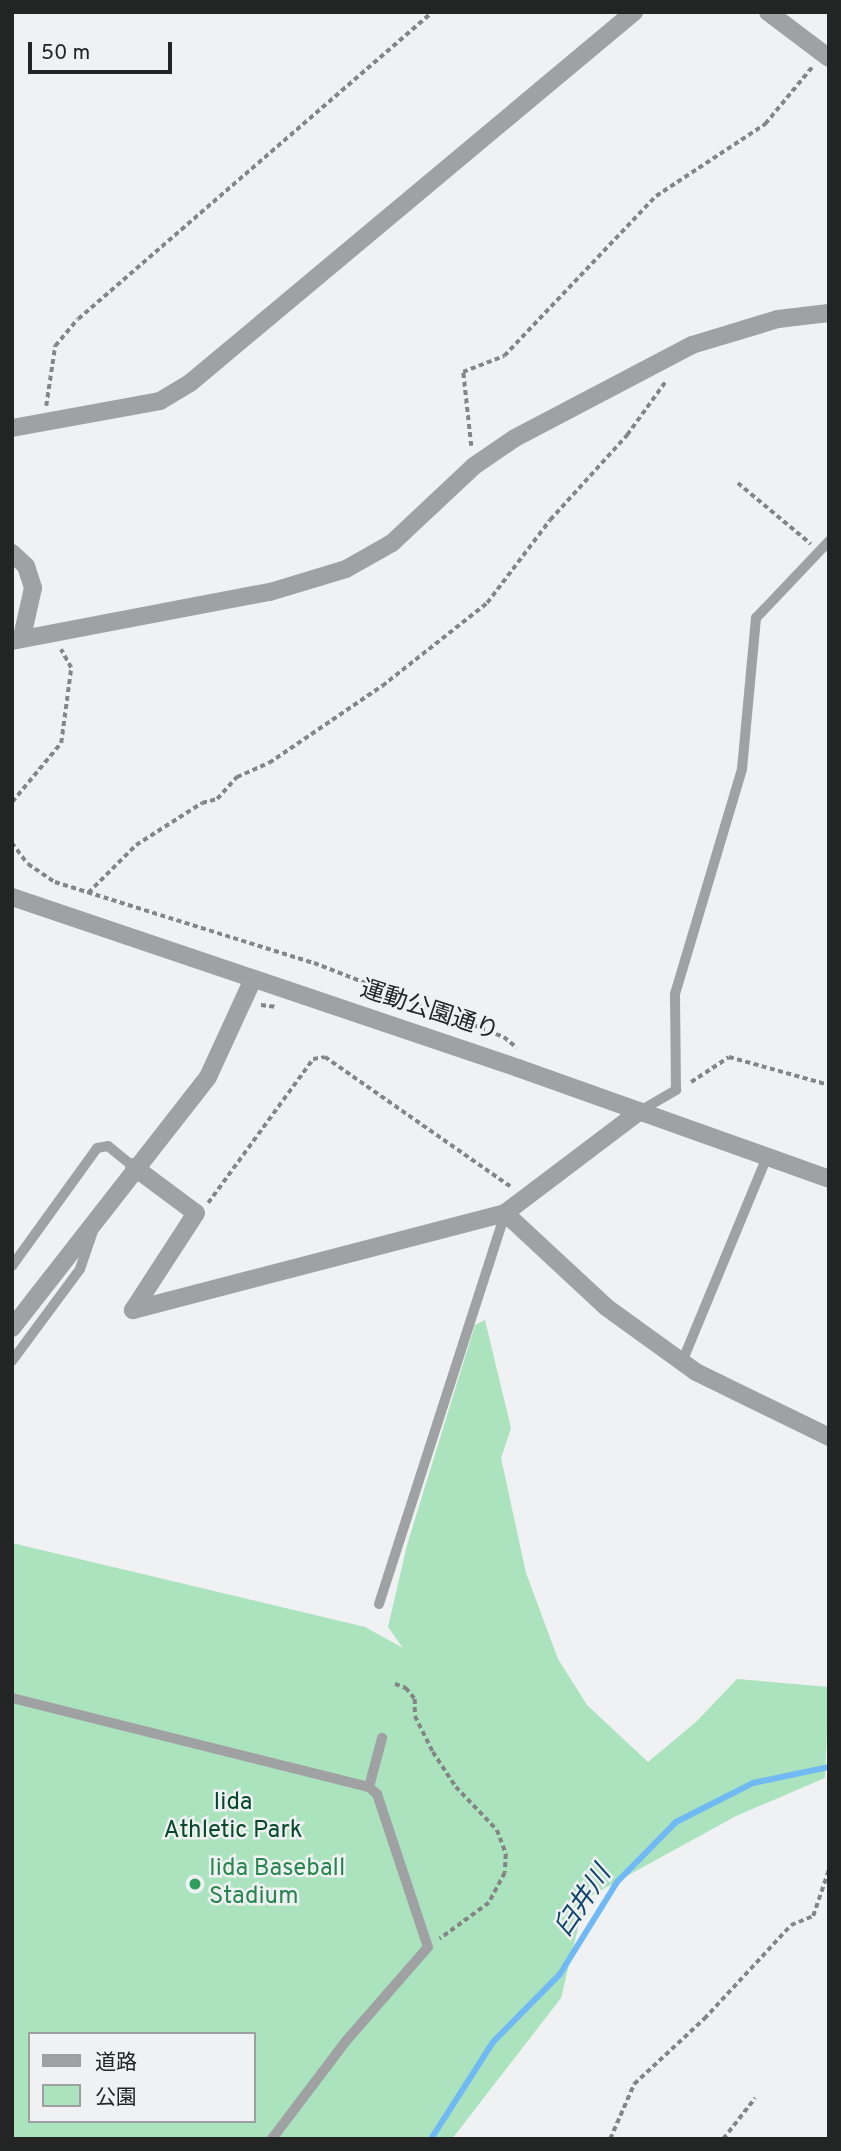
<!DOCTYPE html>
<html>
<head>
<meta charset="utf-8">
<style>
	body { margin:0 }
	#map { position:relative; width:841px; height:2151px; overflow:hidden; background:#eff1f3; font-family:Overpass,"Noto Sans JP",sans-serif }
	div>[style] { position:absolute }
	.green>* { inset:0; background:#aae3bd }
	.stream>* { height:6px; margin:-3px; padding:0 3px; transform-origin:3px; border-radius:3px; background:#70b9f5 }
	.path>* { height:3.5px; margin-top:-1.75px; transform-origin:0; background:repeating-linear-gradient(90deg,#848586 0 5px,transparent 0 8.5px) }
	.service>* { height:10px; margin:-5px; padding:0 5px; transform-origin:5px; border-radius:5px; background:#a0a1a2 }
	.minor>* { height:18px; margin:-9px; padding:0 9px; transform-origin:9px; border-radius:9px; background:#a0a1a2 }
	.tertiary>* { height:18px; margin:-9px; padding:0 9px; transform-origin:9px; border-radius:9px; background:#a0a1a2 }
	.dots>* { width:19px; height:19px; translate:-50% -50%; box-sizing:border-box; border:4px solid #eff1f3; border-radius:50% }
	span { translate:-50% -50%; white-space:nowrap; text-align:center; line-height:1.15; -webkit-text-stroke:5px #eff1f3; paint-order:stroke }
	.street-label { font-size:24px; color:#232424 }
	.park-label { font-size:24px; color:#044a28 }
	.leisure-label { font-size:24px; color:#27864d }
	.left { translate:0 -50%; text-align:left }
	.water-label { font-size:26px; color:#0b436a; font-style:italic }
	.frame { position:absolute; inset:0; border:14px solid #232424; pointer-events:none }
	.legend { position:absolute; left:28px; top:2032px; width:228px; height:91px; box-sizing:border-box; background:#eff1f3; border:2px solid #9d9fa0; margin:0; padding:9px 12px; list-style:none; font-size:21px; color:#232424 }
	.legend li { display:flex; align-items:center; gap:14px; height:35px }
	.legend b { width:35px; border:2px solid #9d9fa0 }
	.scale { position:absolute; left:28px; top:42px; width:144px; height:32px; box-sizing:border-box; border:4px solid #232424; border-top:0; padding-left:9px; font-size:21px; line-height:24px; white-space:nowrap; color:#232424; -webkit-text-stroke:5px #eff1f3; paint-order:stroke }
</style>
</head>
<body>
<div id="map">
	<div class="green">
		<i style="clip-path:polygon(evenodd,485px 1320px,511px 1428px,501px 1458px,526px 1573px,558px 1659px,587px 1705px,648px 1762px,697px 1721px,737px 1679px,829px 1687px,825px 1778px,736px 1816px,585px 1899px,561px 1998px,452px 2139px,12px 2139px,12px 1543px,365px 1627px,403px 1648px,388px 1627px,407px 1545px,475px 1325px,485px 1320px,30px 2034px,254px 2034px,254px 2121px,30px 2121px,30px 2034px)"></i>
	</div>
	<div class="stream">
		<i style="left:431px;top:2139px;width:115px;rotate:-57.4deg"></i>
		<i style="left:493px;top:2042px;width:95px;rotate:-45.4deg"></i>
		<i style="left:560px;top:1974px;width:108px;rotate:-58.2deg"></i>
		<i style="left:617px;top:1882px;width:84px;rotate:-45.5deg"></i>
		<i style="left:676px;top:1822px;width:86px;rotate:-26.9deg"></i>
		<i style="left:753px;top:1783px;width:78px;rotate:-11.9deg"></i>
	</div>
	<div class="path">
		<i style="left:46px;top:406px;width:61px;rotate:-81.5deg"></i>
		<i style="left:55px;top:346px;width:35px;rotate:-50deg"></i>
		<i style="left:78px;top:319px;width:469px;rotate:-40.9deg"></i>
		<i style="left:471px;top:446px;width:74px;rotate:-96.2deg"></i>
		<i style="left:463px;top:372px;width:44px;rotate:-21.3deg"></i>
		<i style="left:504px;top:356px;width:221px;rotate:-46.5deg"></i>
		<i style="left:656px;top:196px;width:131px;rotate:-33.4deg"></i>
		<i style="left:765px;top:124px;width:75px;rotate:-50.4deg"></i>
		<i style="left:738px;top:483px;width:95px;rotate:39.9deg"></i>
		<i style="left:12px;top:802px;width:77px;rotate:-50.3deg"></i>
		<i style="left:61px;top:743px;width:76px;rotate:-82.4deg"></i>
		<i style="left:71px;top:668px;width:21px;rotate:-119deg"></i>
		<i style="left:12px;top:843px;width:26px;rotate:53deg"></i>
		<i style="left:28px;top:864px;width:32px;rotate:34deg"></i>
		<i style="left:55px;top:882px;width:271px;rotate:17.4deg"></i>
		<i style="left:314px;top:963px;width:204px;rotate:21.3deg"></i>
		<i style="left:504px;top:1037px;width:17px;rotate:40deg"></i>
		<i style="left:88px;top:893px;width:68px;rotate:-45deg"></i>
		<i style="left:136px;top:845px;width:78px;rotate:-32.5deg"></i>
		<i style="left:202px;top:803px;width:16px;rotate:-15deg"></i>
		<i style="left:217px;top:799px;width:30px;rotate:-48deg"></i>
		<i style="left:237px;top:777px;width:35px;rotate:-24deg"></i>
		<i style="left:269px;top:763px;width:137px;rotate:-34.3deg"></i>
		<i style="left:382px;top:686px;width:134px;rotate:-38.3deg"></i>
		<i style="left:487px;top:603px;width:104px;rotate:-52.8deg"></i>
		<i style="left:550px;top:520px;width:115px;rotate:-47.8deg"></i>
		<i style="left:627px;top:435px;width:67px;rotate:-54.2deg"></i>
		<i style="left:261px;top:1005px;width:16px;rotate:7deg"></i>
		<i style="left:691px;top:1082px;width:45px;rotate:-33.3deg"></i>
		<i style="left:729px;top:1057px;width:104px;rotate:15.6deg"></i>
		<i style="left:208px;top:1203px;width:178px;rotate:-53.9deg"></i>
		<i style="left:313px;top:1059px;width:12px;rotate:-9deg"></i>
		<i style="left:325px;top:1057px;width:226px;rotate:34.9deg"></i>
		<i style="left:395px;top:1684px;width:12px;rotate:20deg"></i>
		<i style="left:406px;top:1688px;width:14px;rotate:51deg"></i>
		<i style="left:415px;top:1699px;width:17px;rotate:90deg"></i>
		<i style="left:415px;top:1716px;width:40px;rotate:63.4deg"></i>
		<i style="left:433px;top:1752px;width:42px;rotate:56.7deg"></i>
		<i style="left:456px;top:1787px;width:59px;rotate:46.4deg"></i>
		<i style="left:497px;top:1830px;width:26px;rotate:69deg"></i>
		<i style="left:506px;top:1854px;width:19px;rotate:93deg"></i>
		<i style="left:505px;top:1873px;width:34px;rotate:118deg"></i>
		<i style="left:489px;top:1903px;width:61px;rotate:143.7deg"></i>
		<i style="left:610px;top:2139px;width:60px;rotate:-66.4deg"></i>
		<i style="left:634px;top:2084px;width:96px;rotate:-42.9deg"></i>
		<i style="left:704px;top:2019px;width:128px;rotate:-47.2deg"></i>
		<i style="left:791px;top:1925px;width:24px;rotate:-22deg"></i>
		<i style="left:813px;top:1916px;width:50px;rotate:-71.2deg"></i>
		<i style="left:723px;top:2139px;width:52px;rotate:-52deg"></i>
	</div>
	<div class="service">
		<i style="left:640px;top:1111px;width:42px;rotate:-30.3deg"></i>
		<i style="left:676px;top:1090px;width:96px;rotate:-90.6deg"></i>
		<i style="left:675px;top:994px;width:235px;rotate:-73.4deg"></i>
		<i style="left:742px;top:769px;width:152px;rotate:-84.7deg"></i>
		<i style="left:756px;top:618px;width:106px;rotate:-46.5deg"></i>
		<i style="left:12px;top:1266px;width:145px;rotate:-54.2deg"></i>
		<i style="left:97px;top:1148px;width:11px;rotate:-10deg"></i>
		<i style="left:108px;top:1146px;width:33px;rotate:39deg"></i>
		<i style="left:12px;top:1361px;width:114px;rotate:-53.5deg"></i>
		<i style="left:80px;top:1269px;width:39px;rotate:-71deg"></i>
		<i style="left:682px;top:1362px;width:222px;rotate:-67.5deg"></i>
		<i style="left:379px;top:1604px;width:411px;rotate:-72.1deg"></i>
		<i style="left:12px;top:1698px;width:368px;rotate:14deg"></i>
		<i style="left:369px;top:1787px;width:11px;rotate:41deg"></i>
		<i style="left:377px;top:1794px;width:161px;rotate:71.6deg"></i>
		<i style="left:428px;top:1947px;width:125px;rotate:131.1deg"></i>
		<i style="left:346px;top:2041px;width:123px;rotate:127.1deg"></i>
		<i style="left:369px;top:1787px;width:51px;rotate:-75.1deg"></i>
	</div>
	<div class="minor">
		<i style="left:768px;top:12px;width:76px;rotate:37deg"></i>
		<i style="left:12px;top:428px;width:150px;rotate:-10.3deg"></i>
		<i style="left:160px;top:401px;width:35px;rotate:-31deg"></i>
		<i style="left:190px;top:383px;width:579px;rotate:-39.88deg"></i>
		<i style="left:12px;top:553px;width:19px;rotate:43deg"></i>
		<i style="left:26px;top:566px;width:23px;rotate:72deg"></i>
		<i style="left:33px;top:588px;width:50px;rotate:102.7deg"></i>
		<i style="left:12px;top:641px;width:263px;rotate:-10.8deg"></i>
		<i style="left:270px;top:592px;width:79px;rotate:-16.8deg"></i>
		<i style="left:346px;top:569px;width:53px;rotate:-29.5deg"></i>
		<i style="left:392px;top:543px;width:112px;rotate:-43.2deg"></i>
		<i style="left:474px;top:466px;width:50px;rotate:-34.3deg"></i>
		<i style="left:515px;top:438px;width:200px;rotate:-27.7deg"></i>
		<i style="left:692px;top:345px;width:90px;rotate:-16.8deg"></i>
		<i style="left:778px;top:319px;width:51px;rotate:-6.7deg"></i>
		<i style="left:134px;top:1167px;width:77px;rotate:36.6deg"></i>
		<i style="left:196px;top:1213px;width:116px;rotate:123deg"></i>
		<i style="left:133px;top:1310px;width:384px;rotate:-14.6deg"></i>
		<i style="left:505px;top:1213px;width:169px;rotate:-37.1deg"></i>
		<i style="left:505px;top:1213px;width:138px;rotate:42.9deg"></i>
		<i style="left:606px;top:1307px;width:111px;rotate:35.8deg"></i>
		<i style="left:696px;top:1372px;width:148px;rotate:26deg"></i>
	</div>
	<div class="tertiary">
		<i style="left:12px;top:897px;width:534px;rotate:18.67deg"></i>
		<i style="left:518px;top:1068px;width:330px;rotate:19.6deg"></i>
		<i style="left:12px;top:1328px;width:318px;rotate:-52deg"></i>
		<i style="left:208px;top:1077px;width:108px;rotate:-65.3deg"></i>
	</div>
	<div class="dots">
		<i style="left:195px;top:1884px;background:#2e9e5b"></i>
	</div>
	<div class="street-label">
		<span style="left:429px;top:1012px;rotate:18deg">運動公園通り</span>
	</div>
	<div class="park-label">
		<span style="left:233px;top:1818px">Iida<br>Athletic Park</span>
	</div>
	<div class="leisure-label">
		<span class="left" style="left:209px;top:1884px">Iida Baseball<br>Stadium</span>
	</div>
	<div class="water-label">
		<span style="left:584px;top:1902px;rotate:-56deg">臼井川</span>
	</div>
	<div class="frame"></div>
	<ul class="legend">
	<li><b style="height:9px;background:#a0a1a2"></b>道路</li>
	<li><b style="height:19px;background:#aae3bd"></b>公園</li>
	</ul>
	<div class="scale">50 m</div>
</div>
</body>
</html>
